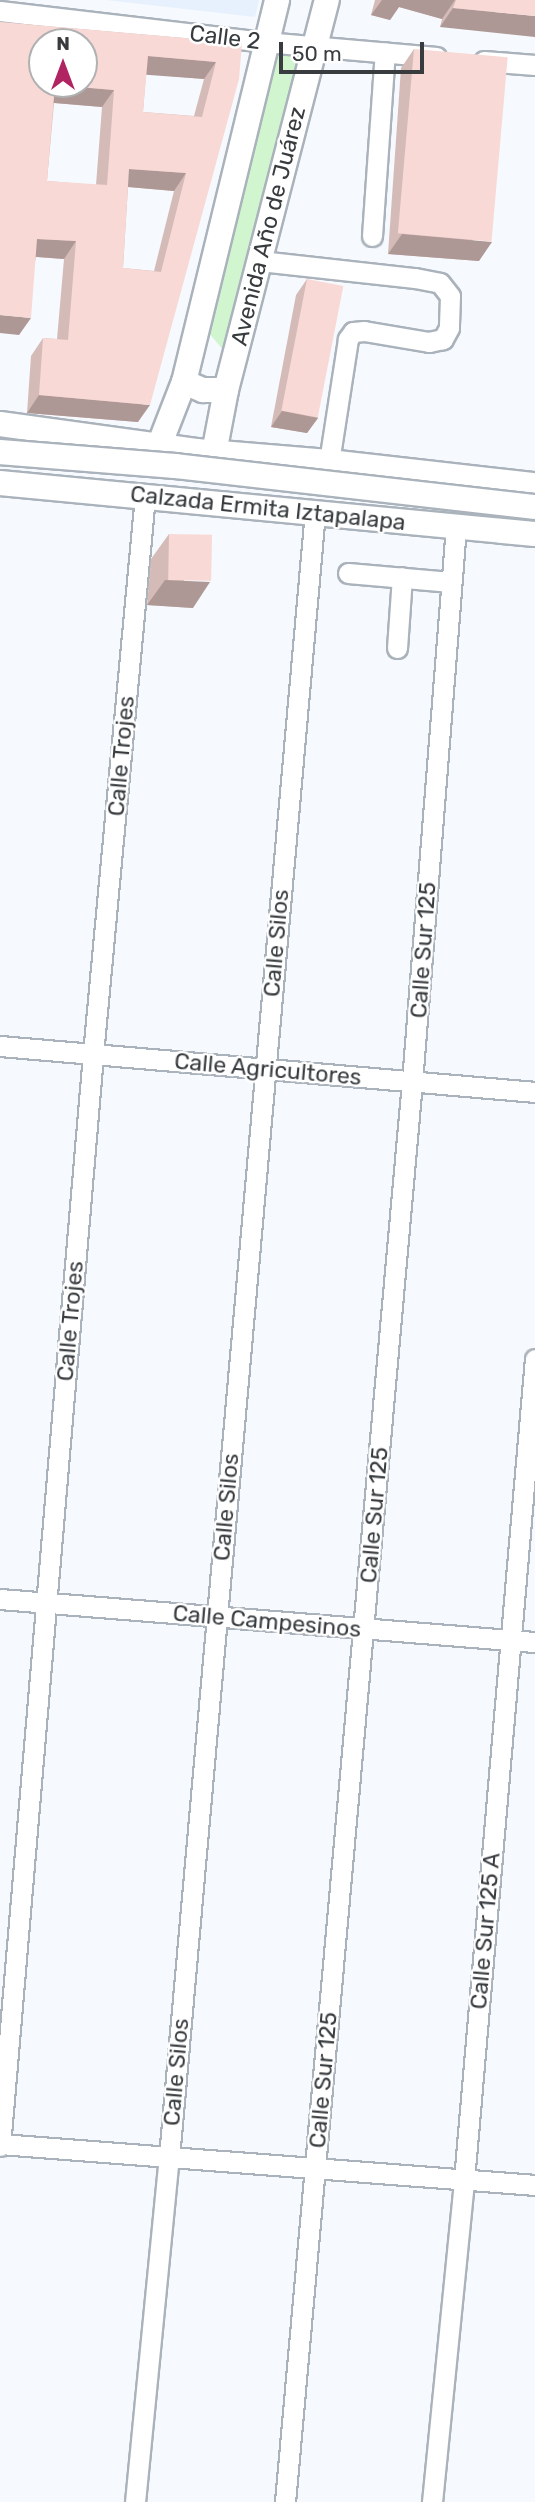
<!DOCTYPE html>
<html>
<head>
<meta charset="utf-8">
<style>
	body { margin:0 }
	#map { position:relative; width:535px; height:2502px; overflow:hidden; background:#f6f9fd; font-family:Rubik,sans-serif }
	div>[style] { position:absolute }
	.built>* { inset:0; background:#e7f1fe }
	.green>* { inset:0; background:#d0f5cf }
	.roads { filter:drop-shadow(2px 0 #aab2bb) drop-shadow(-2px 0 #aab2bb) drop-shadow(0 2px #aab2bb) drop-shadow(0 -2px #aab2bb) }
	.minor>* { height:19px; margin:-9.5px; padding:0 9.5px; transform-origin:9.5px; border-radius:9.5px; background:#fff }
	.major>* { height:24px; margin:-12px; padding:0 12px; transform-origin:12px; border-radius:12px; background:#fff }
	.bridges { filter:drop-shadow(2px 0 #aab2bb) drop-shadow(-2px 0 #aab2bb) drop-shadow(0 2px #aab2bb) drop-shadow(0 -2px #aab2bb) }
	.major-bridge>* { height:24px; margin:-12px; padding:0 12px; transform-origin:12px; border-radius:12px; background:#fff }
	.wall>* { inset:0; background:#d5bbb8 }
	.shaded-wall>* { inset:0; background:#ae9896 }
	.building>* { inset:0; background:#f8d9d6; transform-origin:0 0 }
	span { translate:-50% -50%; white-space:nowrap; text-align:center; line-height:1.15; -webkit-text-stroke:5px #fff; paint-order:stroke }
	.street-label { font-size:23px; color:#383c3f }
	.north { position:absolute; left:28px; top:28px; width:70px; height:70px; box-sizing:border-box; background:#fff; border:2px solid #afb1b2; border-radius:50%; rotate:0deg; font-size:19px; font-weight:700; line-height:28px; text-align:center; color:#383c3f }
	.north::after { content:''; display:block; margin:auto; width:24px; height:32px; background:#af2461; clip-path:polygon(50% 0,100% 100%,50% 72%,0 100%) }
	.scale { position:absolute; left:279px; top:42px; width:145px; height:32px; box-sizing:border-box; border:4px solid #383c3f; border-top:0; padding-left:9px; font-size:21px; line-height:24px; white-space:nowrap; color:#383c3f; -webkit-text-stroke:5px #fff; paint-order:stroke }
</style>
</head>
<body>
<div id="map">
	<div class="built">
		<i style="clip-path:polygon(106px 0,259px 0,255px 17px)"></i>
	</div>
	<div class="green">
		<i style="clip-path:polygon(269px 53px,307px 56px,231px 359px,208px 332px)"></i>
	</div>
	<div class="roads">
		<div class="minor">
			<i style="left:0;top:11px;width:267px;rotate:6.7deg"></i>
			<i style="left:265px;top:42px;width:172px;rotate:5deg"></i>
			<i style="left:484px;top:61px;width:51px;rotate:4.5deg"></i>
			<i style="left:372px;top:236px;width:184px;rotate:-86deg"></i>
			<i style="left:260px;top:261px;width:156px;rotate:6.3deg"></i>
			<i style="left:415px;top:278px;width:25px;rotate:11deg"></i>
			<i style="left:440px;top:283px;width:16px;rotate:52deg"></i>
			<i style="left:450px;top:296px;width:32px;rotate:92deg"></i>
			<i style="left:449px;top:328px;width:13px;rotate:119deg"></i>
			<i style="left:443px;top:339px;width:14px;rotate:168deg"></i>
			<i style="left:429px;top:342px;width:66px;rotate:-170.4deg"></i>
			<i style="left:364px;top:331px;width:11px;rotate:175deg"></i>
			<i style="left:353px;top:332px;width:9px;rotate:126deg"></i>
			<i style="left:348px;top:339px;width:124px;rotate:98.8deg"></i>
			<i style="left:348px;top:573px;width:103px;rotate:5deg"></i>
			<i style="left:397px;top:648px;width:71px;rotate:-86deg"></i>
			<i style="left:0;top:1046px;width:537px;rotate:4.91deg"></i>
			<i style="left:0;top:1599px;width:537px;rotate:4.6deg"></i>
			<i style="left:0;top:2144px;width:537px;rotate:4.38deg"></i>
			<i style="left:0;top:2146px;width:1096px;rotate:-85.13deg"></i>
			<i style="left:93px;top:1054px;width:560px;rotate:-84.68deg"></i>
			<i style="left:135px;top:2502px;width:347px;rotate:-84.4deg"></i>
			<i style="left:169px;top:2157px;width:1650px;rotate:-84.93deg"></i>
			<i style="left:285px;top:2502px;width:1426px;rotate:-84.89deg"></i>
			<i style="left:412px;top:1082px;width:557px;rotate:-85.47deg"></i>
			<i style="left:432px;top:2502px;width:324px;rotate:-84.3deg"></i>
			<i style="left:464px;top:2180px;width:824px;rotate:-85.06deg"></i>
		</div>
		<div class="major">
			<i style="left:184px;top:382px;width:21px;rotate:23deg"></i>
			<i style="left:203px;top:390px;width:23px"></i>
			<i style="left:0;top:424px;width:198px;rotate:7.8deg"></i>
			<i style="left:196px;top:451px;width:133px;rotate:4.7deg"></i>
			<i style="left:329px;top:462px;width:207px;rotate:6.4deg"></i>
			<i style="left:159px;top:446px;width:69px;rotate:-68.7deg"></i>
			<i style="left:184px;top:382px;width:393px;rotate:-76.3deg"></i>
			<i style="left:214px;top:453px;width:64px;rotate:-79.2deg"></i>
			<i style="left:226px;top:390px;width:403px;rotate:-75.5deg"></i>
			<i style="left:0;top:483px;width:537px;rotate:5.45deg"></i>
		</div>
	</div>
	<div class="bridges">
		<div class="major-bridge">
			<i style="left:0;top:452px;width:176px;rotate:4.6deg"></i>
			<i style="left:175px;top:466px;width:362px;rotate:6.5deg"></i>
		</div>
	</div>
	<div class="wall">
		<i style="clip-path:polygon(375px 0,535px 0,440px 27px,442px 19px,399px 7px,390px 20px,371px 15px)"></i>
		<i style="clip-path:polygon(evenodd,0 22px,242px 43px,138px 422px,27px 413px,31px 356px,43px 338px,57px 339px,64px 259px,36px 257px,19px 335px,0 22px,146px 74px,204px 79px,194px 116px,143px 112px,146px 74px,0 22px,54px 103px,102px 107px,96px 185px,47px 181px,54px 103px,0 22px,128px 187px,174px 191px,154px 271px,123px 268px,128px 187px)"></i>
		<i style="clip-path:polygon(414px 49px,479px 261px,388px 254px,401px 68px)"></i>
		<i style="clip-path:polygon(307px 279px,318px 418px,307px 433px,271px 427px,296px 295px)"></i>
		<i style="clip-path:polygon(169px 534px,193px 608px,147px 605px,151px 559px)"></i>
	</div>
	<div class="shaded-wall">
		<i style="clip-path:polygon(382px 0,455px 0,442px 19px,399px 7px,390px 20px,371px 15px)"></i>
		<i style="clip-path:polygon(453px 8px,535px 16px,535px 37px,440px 27px)"></i>
		<i style="clip-path:polygon(148px 56px,216px 62px,204px 79px,136px 74px)"></i>
		<i style="clip-path:polygon(55px 85px,114px 90px,102px 107px,43px 102px)"></i>
		<i style="clip-path:polygon(129px 169px,186px 173px,174px 191px,117px 186px)"></i>
		<i style="clip-path:polygon(402px 234px,492px 242px,479px 261px,388px 254px)"></i>
		<i style="clip-path:polygon(37px 239px,76px 241px,64px 259px,25px 256px)"></i>
		<i style="clip-path:polygon(0 315px,31px 318px,19px 335px,0 333px)"></i>
		<i style="clip-path:polygon(39px 395px,150px 405px,138px 422px,27px 413px)"></i>
		<i style="clip-path:polygon(282px 411px,318px 418px,307px 433px,271px 427px)"></i>
		<i style="clip-path:polygon(165px 580px,210px 582px,193px 608px,147px 605px)"></i>
	</div>
	<div class="building">
		<i style="clip-path:polygon(456px 0,535px 0,535px 16px,453px 8px)"></i>
		<i style="clip-path:polygon(evenodd,0 22px,242px 43px,239px 79px,150px 405px,39px 395px,43px 338px,68px 340px,76px 241px,37px 239px,31px 318px,0 315px,0 22px,42px 42px,84px 42px,84px 84px,42px 84px,42px 42px,0 22px,148px 56px,216px 62px,202px 117px,143px 112px,148px 56px,0 22px,55px 85px,114px 90px,107px 185px,47px 181px,55px 85px,0 22px,129px 169px,186px 173px,161px 272px,123px 268px,129px 169px)"></i>
		<i style="left:414px;top:49px;width:94px;height:185px;rotate:5deg"></i>
		<i style="left:307px;top:279px;width:37px;height:134px;rotate:11deg"></i>
		<i style="left:169px;top:534px;width:43px;height:46px;rotate:1deg"></i>
	</div>
	<div class="street-label">
		<span style="left:225px;top:37px;rotate:7deg">Calle 2</span>
		<span style="left:268px;top:226px;rotate:-76deg">Avenida Año de Juárez</span>
		<span style="left:268px;top:508px;rotate:6deg">Calzada Ermita Iztapalapa</span>
		<span style="left:121px;top:756px;rotate:-85deg">Calle Trojes</span>
		<span style="left:276px;top:943px;rotate:-85deg">Calle Silos</span>
		<span style="left:423px;top:950px;rotate:-86deg">Calle Sur 125</span>
		<span style="left:268px;top:1069px;rotate:5deg">Calle Agricultores</span>
		<span style="left:70px;top:1321px;rotate:-85deg">Calle Trojes</span>
		<span style="left:226px;top:1507px;rotate:-85deg">Calle Silos</span>
		<span style="left:374px;top:1515px;rotate:-85deg">Calle Sur 125</span>
		<span style="left:267px;top:1621px;rotate:5deg">Calle Campesinos</span>
		<span style="left:485px;top:1931px;rotate:-85deg">Calle Sur 125 A</span>
		<span style="left:176px;top:2072px;rotate:-85deg">Calle Silos</span>
		<span style="left:323px;top:2080px;rotate:-85deg">Calle Sur 125</span>
	</div>
	<div class="north">N</div>
	<div class="scale">50 m</div>
</div>
</body>
</html>
